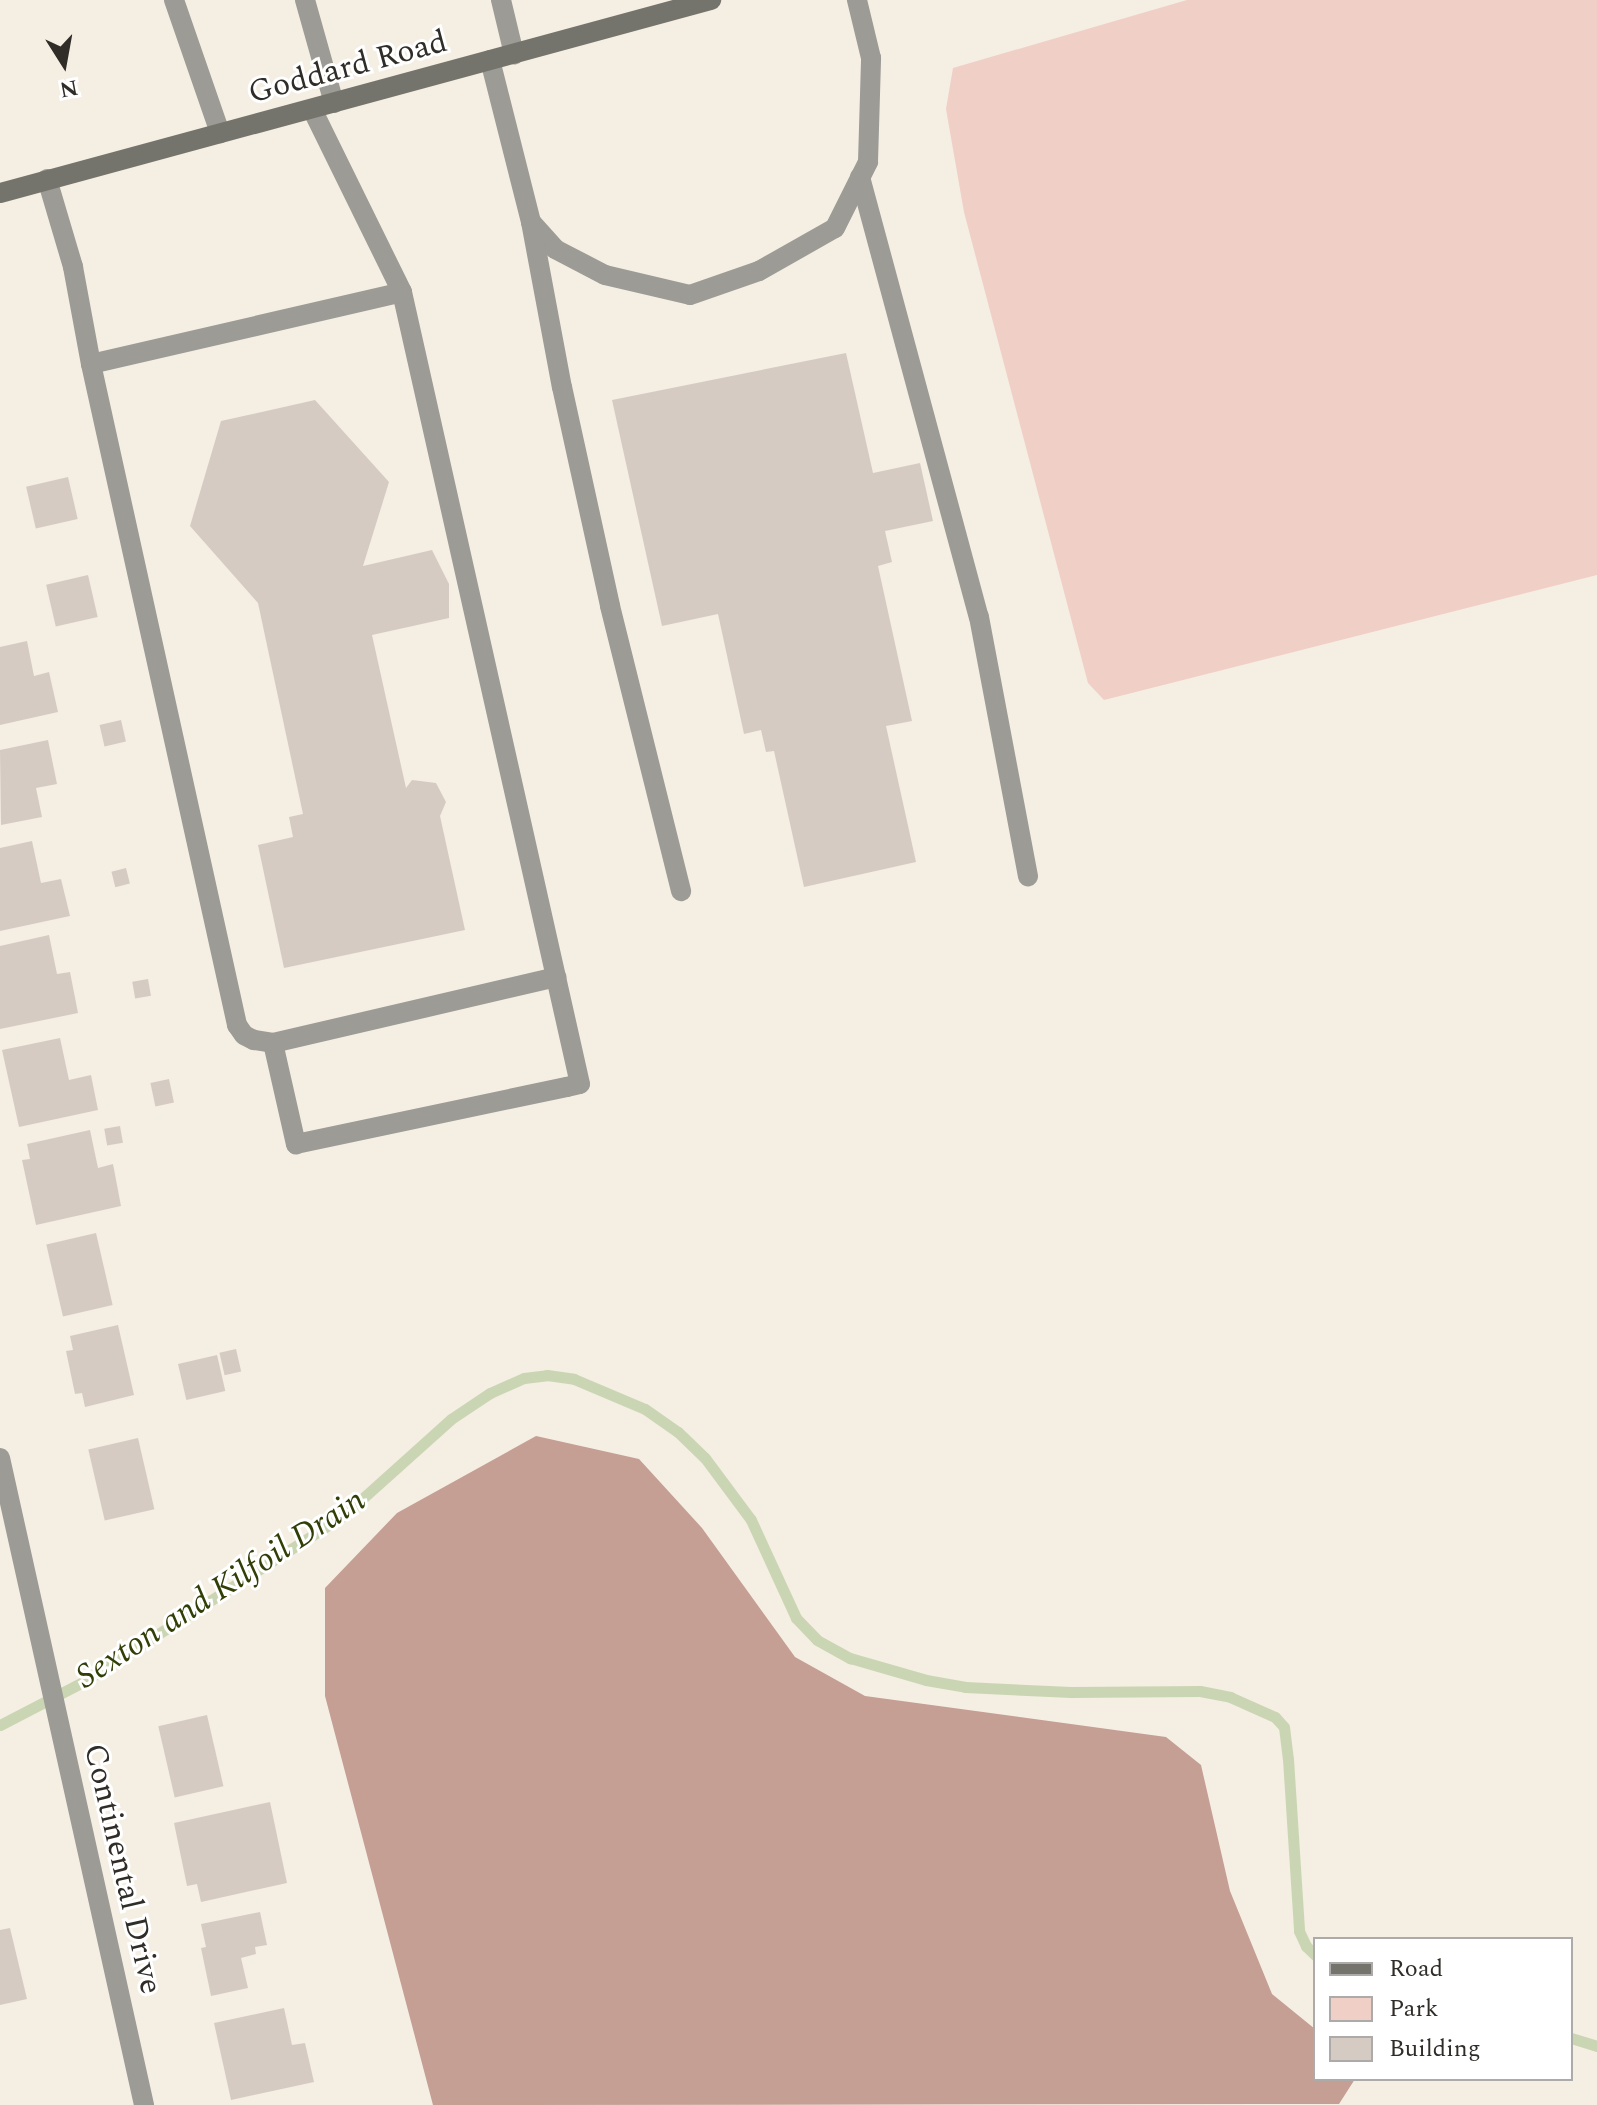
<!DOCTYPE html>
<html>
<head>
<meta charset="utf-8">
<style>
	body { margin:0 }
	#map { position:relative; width:1597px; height:2105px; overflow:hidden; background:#f5eee3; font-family:Spectral,serif }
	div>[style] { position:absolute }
	.green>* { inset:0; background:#f0cfc6 }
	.forest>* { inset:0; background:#c59e94 }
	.stream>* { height:11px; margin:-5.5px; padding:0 5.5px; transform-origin:5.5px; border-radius:5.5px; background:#cad6b3 }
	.building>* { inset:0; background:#d6cbc3; transform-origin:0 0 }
	.lane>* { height:20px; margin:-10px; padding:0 10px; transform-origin:10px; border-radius:10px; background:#9c9b96 }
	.street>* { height:20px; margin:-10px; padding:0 10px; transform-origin:10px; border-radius:10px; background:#9c9b96 }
	.secondary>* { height:20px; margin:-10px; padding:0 10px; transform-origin:10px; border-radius:10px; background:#75746c }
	span { translate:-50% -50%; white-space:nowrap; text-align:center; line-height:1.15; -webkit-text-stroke:6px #fff; paint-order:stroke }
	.street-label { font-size:32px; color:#302d29 }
	.water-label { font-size:34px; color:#313f07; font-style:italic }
	.legend { position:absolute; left:1313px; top:1937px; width:260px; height:144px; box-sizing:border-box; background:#fff; border:2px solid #acaba9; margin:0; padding:10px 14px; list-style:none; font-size:24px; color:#302d29 }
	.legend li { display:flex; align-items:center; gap:16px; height:40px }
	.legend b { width:40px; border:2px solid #acaba9 }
	.north { position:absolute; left:24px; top:24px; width:80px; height:80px; -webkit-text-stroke:6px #fff; paint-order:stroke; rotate:169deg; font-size:22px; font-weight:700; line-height:32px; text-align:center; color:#302d29 }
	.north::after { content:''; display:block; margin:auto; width:28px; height:36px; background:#302d29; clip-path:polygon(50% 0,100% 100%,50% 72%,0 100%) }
</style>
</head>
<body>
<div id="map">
	<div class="green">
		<i style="clip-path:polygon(1187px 0,1597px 0,1597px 575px,1104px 700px,1088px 683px,964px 212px,946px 109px,953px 68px)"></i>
	</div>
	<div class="forest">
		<i style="clip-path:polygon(536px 1436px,639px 1459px,702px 1528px,795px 1657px,865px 1696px,1166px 1737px,1201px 1765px,1230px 1891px,1272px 1994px,1315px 2029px,1315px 2079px,1355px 2079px,1339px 2104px,433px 2105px,325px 1696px,325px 1588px,397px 1513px)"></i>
	</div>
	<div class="stream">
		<i style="left:0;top:1725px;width:93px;rotate:-27.4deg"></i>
		<i style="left:83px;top:1682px;width:308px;rotate:-32.6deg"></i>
		<i style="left:343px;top:1516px;width:145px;rotate:-41.9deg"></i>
		<i style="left:451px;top:1419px;width:47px;rotate:-33.7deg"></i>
		<i style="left:490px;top:1393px;width:37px;rotate:-24deg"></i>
		<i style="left:524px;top:1378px;width:23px;rotate:-7deg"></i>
		<i style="left:547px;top:1375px;width:27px;rotate:8deg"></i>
		<i style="left:574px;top:1379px;width:77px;rotate:22.9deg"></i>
		<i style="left:645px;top:1409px;width:40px;rotate:34.9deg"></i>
		<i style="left:678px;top:1432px;width:37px;rotate:44deg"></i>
		<i style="left:705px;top:1458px;width:77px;rotate:53.4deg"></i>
		<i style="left:751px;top:1520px;width:108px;rotate:65.3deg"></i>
		<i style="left:796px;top:1618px;width:30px;rotate:46deg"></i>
		<i style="left:817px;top:1640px;width:38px;rotate:29deg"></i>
		<i style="left:850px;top:1658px;width:79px;rotate:16.1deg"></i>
		<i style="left:926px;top:1680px;width:40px;rotate:10deg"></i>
		<i style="left:965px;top:1687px;width:106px;rotate:2.7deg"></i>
		<i style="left:1071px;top:1692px;width:129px;rotate:-0.4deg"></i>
		<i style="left:1200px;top:1691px;width:31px;rotate:11deg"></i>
		<i style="left:1230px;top:1697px;width:49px;rotate:24deg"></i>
		<i style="left:1275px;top:1717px;width:13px;rotate:48deg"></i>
		<i style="left:1284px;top:1727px;width:32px;rotate:83deg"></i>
		<i style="left:1288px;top:1759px;width:172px;rotate:86.3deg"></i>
		<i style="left:1299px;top:1931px;width:17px;rotate:65deg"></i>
		<i style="left:1306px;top:1946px;width:13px;rotate:45deg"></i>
		<i style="left:1571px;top:2038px;width:27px;rotate:17deg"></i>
	</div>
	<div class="building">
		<i style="clip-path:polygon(846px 353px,873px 473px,920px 463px,933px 521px,885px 531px,892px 562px,878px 566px,912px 721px,886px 726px,916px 862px,804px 887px,774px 751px,766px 752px,761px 730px,744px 734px,718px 614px,662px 626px,612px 400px)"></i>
		<i style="clip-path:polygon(315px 400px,389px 482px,363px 566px,432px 550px,449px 584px,449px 618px,372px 635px,406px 788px,412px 780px,436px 783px,446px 802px,440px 816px,465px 930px,284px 968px,258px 845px,293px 837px,289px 817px,303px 814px,258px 603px,190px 526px,221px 421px)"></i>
		<i style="left:68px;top:477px;width:43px;height:43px;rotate:77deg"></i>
		<i style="left:88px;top:575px;width:43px;height:43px;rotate:77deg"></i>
		<i style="clip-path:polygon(27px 641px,34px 676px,49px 672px,58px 712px,0 725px,0 647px)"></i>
		<i style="left:121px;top:720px;width:22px;height:22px;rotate:77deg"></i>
		<i style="clip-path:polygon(48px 740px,57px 784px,36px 788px,42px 817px,1px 825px,0 750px)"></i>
		<i style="clip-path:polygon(32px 841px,41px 883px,61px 879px,70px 916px,0 931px,0 848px)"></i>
		<i style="left:126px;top:868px;width:16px;height:15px;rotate:76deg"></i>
		<i style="clip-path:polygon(49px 935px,57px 974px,70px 972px,78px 1013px,0 1029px,0 946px)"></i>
		<i style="left:148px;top:979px;width:17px;height:16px;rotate:80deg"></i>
		<i style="clip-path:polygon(60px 1038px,69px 1080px,91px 1075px,98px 1110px,19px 1127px,2px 1050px)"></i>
		<i style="left:169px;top:1079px;width:24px;height:19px;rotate:78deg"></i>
		<i style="left:120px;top:1126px;width:17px;height:16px;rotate:80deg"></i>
		<i style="clip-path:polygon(90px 1130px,98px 1168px,113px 1164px,121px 1206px,36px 1225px,22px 1160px,30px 1159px,27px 1144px)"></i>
		<i style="left:96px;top:1233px;width:74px;height:51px;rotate:77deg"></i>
		<i style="clip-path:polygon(118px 1325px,134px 1395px,85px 1407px,82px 1393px,75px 1394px,66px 1351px,73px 1350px,70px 1336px)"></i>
		<i style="left:236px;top:1349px;width:23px;height:17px;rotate:77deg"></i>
		<i style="left:217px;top:1355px;width:37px;height:40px;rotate:77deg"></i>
		<i style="left:138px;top:1438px;width:73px;height:51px;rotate:77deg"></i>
		<i style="left:207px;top:1715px;width:73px;height:50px;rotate:77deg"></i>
		<i style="clip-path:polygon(270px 1802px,287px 1883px,201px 1902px,197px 1884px,187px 1886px,174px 1823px)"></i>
		<i style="clip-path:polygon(260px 1912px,267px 1945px,255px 1947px,256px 1954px,241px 1958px,248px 1988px,211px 1996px,201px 1948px,206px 1947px,201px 1924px)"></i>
		<i style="clip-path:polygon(10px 1928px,27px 1999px,0 2005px,0 1930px)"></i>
		<i style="clip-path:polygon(284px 2008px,292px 2045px,305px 2043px,314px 2082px,231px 2100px,214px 2023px)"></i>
	</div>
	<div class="lane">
		<i style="left:174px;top:0;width:141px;rotate:70.9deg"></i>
		<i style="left:305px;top:0;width:107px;rotate:74.3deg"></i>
		<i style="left:501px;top:0;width:56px;rotate:76.5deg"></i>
		<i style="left:490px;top:60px;width:167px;rotate:75.8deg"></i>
		<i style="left:531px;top:222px;width:36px;rotate:48deg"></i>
		<i style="left:555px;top:249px;width:56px;rotate:27.5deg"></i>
		<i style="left:605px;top:275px;width:87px;rotate:13.2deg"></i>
		<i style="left:690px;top:295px;width:73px;rotate:-19.2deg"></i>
		<i style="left:759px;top:271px;width:87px;rotate:-29.5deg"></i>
		<i style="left:835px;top:228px;width:74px;rotate:-63.4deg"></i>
		<i style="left:868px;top:162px;width:104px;rotate:-88.3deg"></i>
		<i style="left:871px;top:58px;width:60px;rotate:-103.6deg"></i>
		<i style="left:860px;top:177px;width:456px;rotate:74.9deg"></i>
		<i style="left:979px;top:617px;width:264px;rotate:79.3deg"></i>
		<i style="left:47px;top:179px;width:92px;rotate:73.5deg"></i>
		<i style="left:73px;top:267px;width:99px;rotate:79.5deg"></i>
		<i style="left:91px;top:364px;width:677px;rotate:77.54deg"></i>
		<i style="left:237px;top:1025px;width:12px;rotate:55deg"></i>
		<i style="left:244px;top:1035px;width:11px;rotate:27deg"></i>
		<i style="left:254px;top:1040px;width:19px;rotate:9deg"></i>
		<i style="left:273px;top:1043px;width:104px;rotate:77.2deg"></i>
		<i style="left:296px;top:1144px;width:277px;rotate:-11.9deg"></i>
		<i style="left:567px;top:1087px;width:13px;rotate:-13deg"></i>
		<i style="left:580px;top:1084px;width:812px;rotate:-102.67deg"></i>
		<i style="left:402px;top:292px;width:204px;rotate:-116.2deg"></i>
		<i style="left:531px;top:222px;width:168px;rotate:79.4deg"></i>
		<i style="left:562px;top:387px;width:224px;rotate:77.6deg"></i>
		<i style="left:610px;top:606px;width:294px;rotate:76deg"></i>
		<i style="left:91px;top:364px;width:319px;rotate:-13deg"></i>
		<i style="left:273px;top:1043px;width:291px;rotate:-13.1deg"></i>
	</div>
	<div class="street">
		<i style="left:0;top:1458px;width:663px;rotate:77.45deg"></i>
	</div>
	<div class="secondary">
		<i style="left:0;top:193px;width:737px;rotate:-15.19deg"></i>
	</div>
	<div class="street-label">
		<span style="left:348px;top:68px;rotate:-15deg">Goddard Road</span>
		<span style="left:122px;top:1869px;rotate:77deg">Continental Drive</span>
	</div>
	<div class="water-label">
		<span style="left:221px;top:1589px;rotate:-33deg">Sexton and Kilfoil Drain</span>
	</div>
	<ul class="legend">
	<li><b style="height:10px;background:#75746c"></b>Road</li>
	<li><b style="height:22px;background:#f0cfc6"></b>Park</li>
	<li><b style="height:22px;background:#d6cbc3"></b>Building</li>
	</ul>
	<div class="north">N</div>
</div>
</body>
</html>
